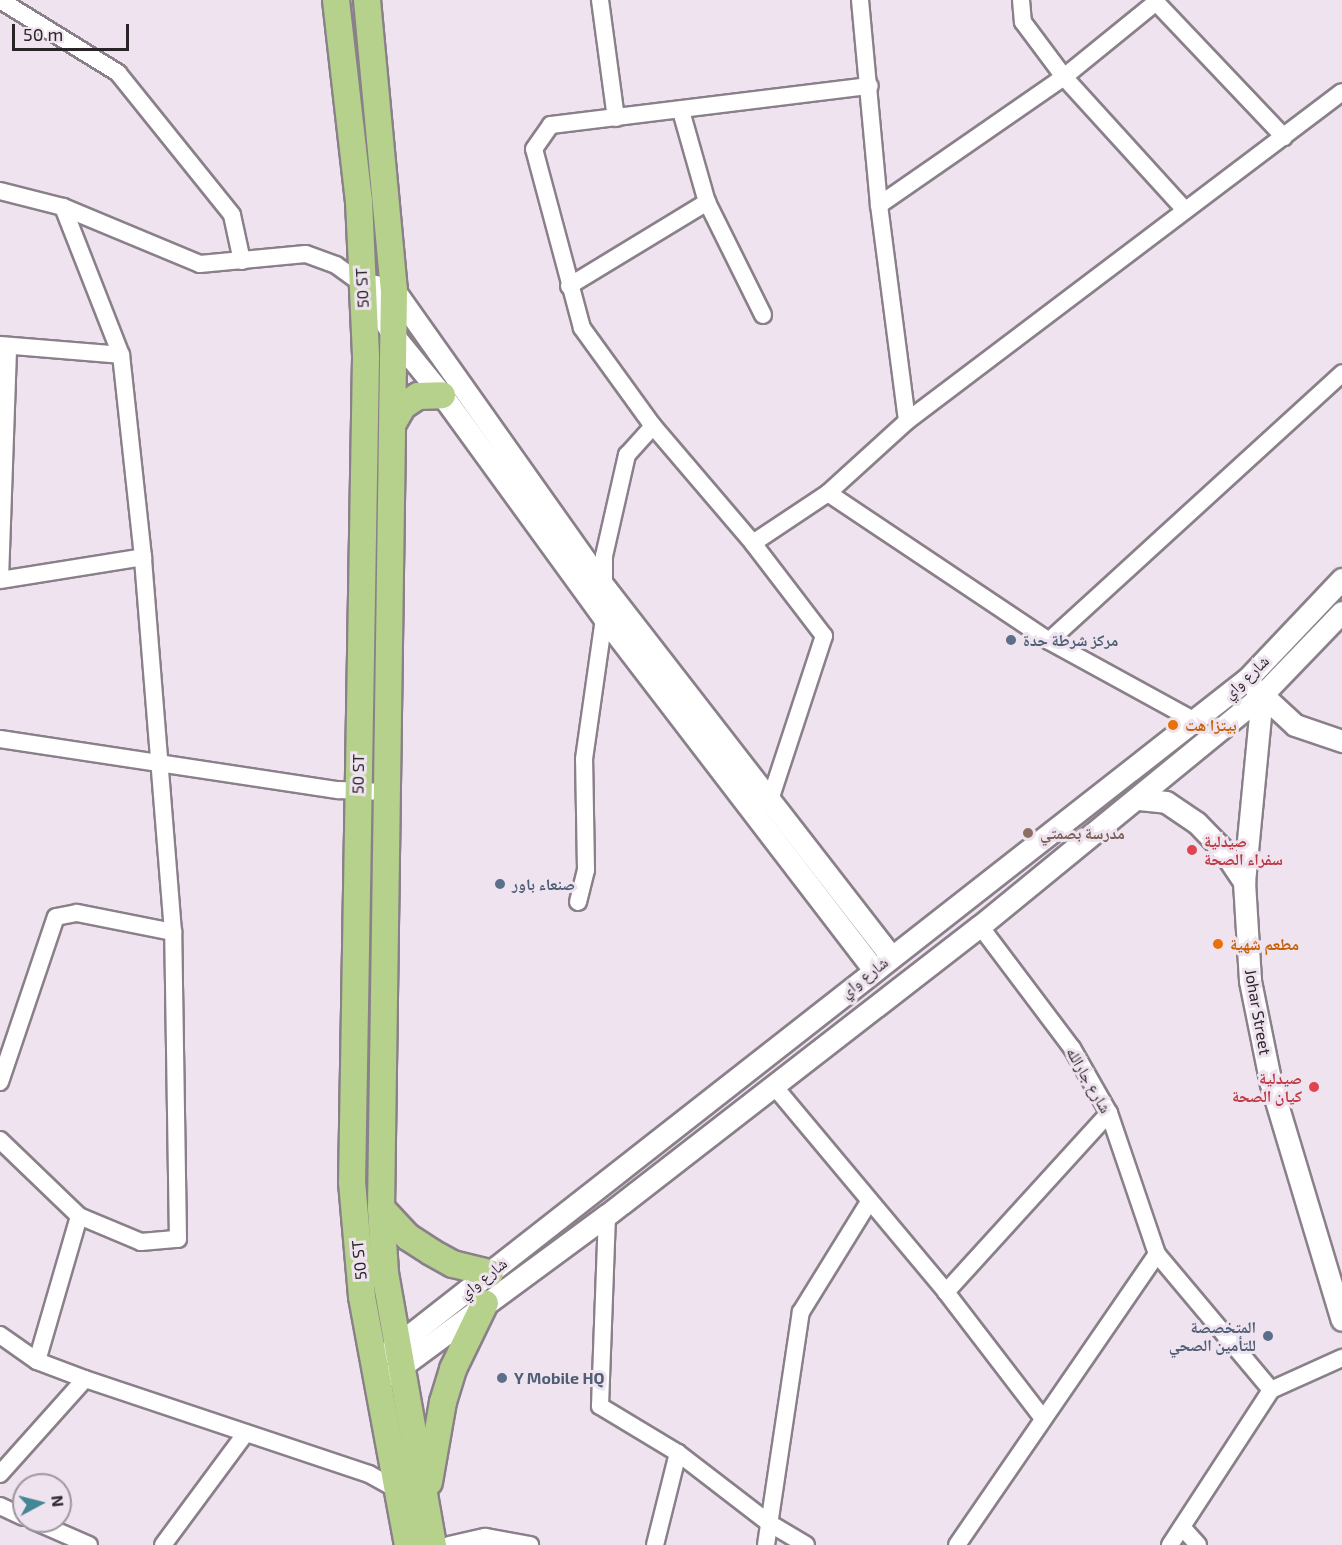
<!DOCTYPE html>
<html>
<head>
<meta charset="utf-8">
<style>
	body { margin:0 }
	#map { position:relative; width:1342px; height:1545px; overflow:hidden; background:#eee3ee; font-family:"Exo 2","Noto Naskh Arabic",sans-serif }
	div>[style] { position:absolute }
	.roads { filter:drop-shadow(2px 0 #8a808a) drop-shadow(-2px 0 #8a808a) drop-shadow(0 2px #8a808a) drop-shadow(0 -2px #8a808a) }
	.minor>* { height:16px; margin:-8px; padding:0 8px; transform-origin:8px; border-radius:8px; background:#fff }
	.tertiary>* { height:21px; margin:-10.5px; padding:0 10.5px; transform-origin:10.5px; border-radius:10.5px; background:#fff }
	.primary>* { height:26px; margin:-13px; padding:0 13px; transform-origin:13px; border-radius:13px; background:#b6d18b }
	.dots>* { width:16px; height:16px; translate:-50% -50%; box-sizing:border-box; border:3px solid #eee3ee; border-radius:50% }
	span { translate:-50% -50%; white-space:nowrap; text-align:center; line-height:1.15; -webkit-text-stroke:6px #eee3ee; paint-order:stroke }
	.street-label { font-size:16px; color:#282428 }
	.service-label { font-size:16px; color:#4e5e75; font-weight:700 }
	.left { translate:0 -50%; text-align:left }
	.right { translate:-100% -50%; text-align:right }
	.food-label { font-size:16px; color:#c56008; font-weight:700 }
	.education-label { font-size:16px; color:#785e54; font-weight:700 }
	.health-label { font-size:16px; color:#be3a42; font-weight:700 }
	.north { position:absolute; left:12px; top:1473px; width:60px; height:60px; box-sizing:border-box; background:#eee3ee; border:2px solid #9f979f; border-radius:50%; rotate:83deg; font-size:16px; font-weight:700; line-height:24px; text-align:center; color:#282428 }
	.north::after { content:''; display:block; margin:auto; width:21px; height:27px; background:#438795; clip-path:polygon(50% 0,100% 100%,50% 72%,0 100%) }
	.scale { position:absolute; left:12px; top:24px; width:117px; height:27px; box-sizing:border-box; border:3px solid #282428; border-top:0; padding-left:8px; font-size:18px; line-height:21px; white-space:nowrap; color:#282428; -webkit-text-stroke:4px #eee3ee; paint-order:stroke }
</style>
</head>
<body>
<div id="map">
	<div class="roads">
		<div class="minor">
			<i style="left:0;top:0;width:139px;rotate:31.7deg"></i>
			<i style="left:118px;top:73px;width:182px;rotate:51.2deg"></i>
			<i style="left:232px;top:215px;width:47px;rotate:77.7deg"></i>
			<i style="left:600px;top:0;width:119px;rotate:82.3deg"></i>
			<i style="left:860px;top:0;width:206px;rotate:84.7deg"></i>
			<i style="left:879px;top:205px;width:218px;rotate:82.6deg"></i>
			<i style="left:1021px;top:0;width:22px;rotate:85deg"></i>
			<i style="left:1023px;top:22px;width:69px;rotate:53.3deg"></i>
			<i style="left:1064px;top:77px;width:180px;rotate:47.7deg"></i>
			<i style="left:1154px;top:0;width:189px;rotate:46.5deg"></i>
			<i style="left:681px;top:111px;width:95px;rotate:74.1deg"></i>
			<i style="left:707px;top:202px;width:126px;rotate:63.6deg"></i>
			<i style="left:0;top:191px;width:65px;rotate:14.3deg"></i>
			<i style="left:63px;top:207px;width:148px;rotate:22.6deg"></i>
			<i style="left:200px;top:264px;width:106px;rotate:-5.4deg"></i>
			<i style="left:306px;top:254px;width:32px;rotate:20deg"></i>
			<i style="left:336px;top:265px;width:31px;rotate:36deg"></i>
			<i style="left:879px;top:205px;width:225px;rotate:-34.7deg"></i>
			<i style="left:1064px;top:77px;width:117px;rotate:-39.1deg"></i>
			<i style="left:569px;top:286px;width:162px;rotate:-31.3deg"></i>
			<i style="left:0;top:345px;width:121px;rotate:4.7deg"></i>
			<i style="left:828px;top:493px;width:266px;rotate:33.8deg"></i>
			<i style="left:1049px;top:641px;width:166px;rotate:28.7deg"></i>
			<i style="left:753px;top:543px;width:90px;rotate:-33.7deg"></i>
			<i style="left:828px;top:493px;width:107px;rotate:-42.3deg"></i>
			<i style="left:907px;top:421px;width:545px;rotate:-37.1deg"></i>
			<i style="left:0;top:579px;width:233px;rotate:-88deg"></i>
			<i style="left:0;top:580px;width:145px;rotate:-9.1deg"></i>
			<i style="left:1049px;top:641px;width:397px;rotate:-42.4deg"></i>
			<i style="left:0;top:739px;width:343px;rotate:8.6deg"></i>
			<i style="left:339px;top:790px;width:45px;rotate:2.5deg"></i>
			<i style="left:769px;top:803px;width:176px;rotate:-71.8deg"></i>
			<i style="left:824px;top:636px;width:117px;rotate:-127.4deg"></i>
			<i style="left:753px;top:543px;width:154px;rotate:-130.5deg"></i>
			<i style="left:653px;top:426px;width:121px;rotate:-125.9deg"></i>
			<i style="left:582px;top:328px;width:185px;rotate:-105deg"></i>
			<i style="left:534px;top:149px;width:29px;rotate:-55deg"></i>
			<i style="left:551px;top:125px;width:321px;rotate:-7deg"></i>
			<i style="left:578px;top:902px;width:33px;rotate:-76deg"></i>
			<i style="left:586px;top:870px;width:111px;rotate:-91deg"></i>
			<i style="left:584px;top:759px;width:142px;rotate:-81.9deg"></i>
			<i style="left:604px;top:618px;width:62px;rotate:-90deg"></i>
			<i style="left:604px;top:556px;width:104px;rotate:-77.2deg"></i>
			<i style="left:627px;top:455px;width:39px;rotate:-48deg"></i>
			<i style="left:980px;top:926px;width:153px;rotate:53deg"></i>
			<i style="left:1072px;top:1048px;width:75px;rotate:60.4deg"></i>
			<i style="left:1109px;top:1113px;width:149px;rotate:71.2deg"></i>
			<i style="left:1157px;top:1254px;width:177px;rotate:50deg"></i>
			<i style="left:0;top:1082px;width:174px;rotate:-71.3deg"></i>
			<i style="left:56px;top:917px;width:21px;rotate:-11deg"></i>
			<i style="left:77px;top:913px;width:98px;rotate:11.2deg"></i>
			<i style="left:774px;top:1086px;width:268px;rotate:50.1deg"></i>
			<i style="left:946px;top:1292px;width:158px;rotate:52.5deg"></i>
			<i style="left:0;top:1140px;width:110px;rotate:43.9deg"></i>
			<i style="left:79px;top:1216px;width:67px;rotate:22.8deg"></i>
			<i style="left:141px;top:1242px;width:37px;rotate:-5deg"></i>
			<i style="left:178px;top:1239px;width:307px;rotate:-90.9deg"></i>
			<i style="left:173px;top:932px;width:376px;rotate:-94.6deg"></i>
			<i style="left:143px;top:557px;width:203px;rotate:-96.2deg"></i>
			<i style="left:121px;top:355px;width:159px;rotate:-111.4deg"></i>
			<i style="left:607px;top:1215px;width:191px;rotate:92.1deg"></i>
			<i style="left:600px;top:1406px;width:91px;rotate:31.1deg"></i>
			<i style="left:678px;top:1453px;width:115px;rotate:37.6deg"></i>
			<i style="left:769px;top:1523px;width:43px;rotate:30.7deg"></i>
			<i style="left:946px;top:1292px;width:242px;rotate:-47.7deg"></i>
			<i style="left:0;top:1335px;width:45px;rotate:35.1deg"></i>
			<i style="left:37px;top:1361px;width:51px;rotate:20.6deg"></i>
			<i style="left:85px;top:1379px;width:299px;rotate:18.5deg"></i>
			<i style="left:369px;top:1474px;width:33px;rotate:29deg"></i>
			<i style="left:37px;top:1361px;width:151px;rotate:-73.8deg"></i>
			<i style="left:0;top:1474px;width:127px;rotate:-48.2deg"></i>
			<i style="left:0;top:1506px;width:26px;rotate:25deg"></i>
			<i style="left:34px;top:1521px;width:60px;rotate:23.6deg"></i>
			<i style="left:1182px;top:1527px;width:24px;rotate:48deg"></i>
			<i style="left:163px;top:1545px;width:139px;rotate:-53.5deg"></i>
			<i style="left:449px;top:1545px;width:37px;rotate:-13deg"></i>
			<i style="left:485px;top:1537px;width:46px;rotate:10.1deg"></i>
			<i style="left:655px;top:1545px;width:95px;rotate:-76deg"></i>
			<i style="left:766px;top:1545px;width:236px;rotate:-81.5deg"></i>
			<i style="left:801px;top:1312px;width:129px;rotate:-58.3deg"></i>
			<i style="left:957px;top:1545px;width:353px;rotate:-55.5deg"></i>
			<i style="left:1170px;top:1545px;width:185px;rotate:-56.9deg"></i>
			<i style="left:1271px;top:1390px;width:78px;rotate:-24.3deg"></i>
		</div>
		<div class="tertiary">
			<i style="left:361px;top:283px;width:34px;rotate:12deg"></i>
			<i style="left:394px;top:290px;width:367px;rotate:54.7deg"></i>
			<i style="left:606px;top:589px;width:465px;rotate:52.2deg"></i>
			<i style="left:362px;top:283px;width:61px;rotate:59.2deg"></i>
			<i style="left:393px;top:335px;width:77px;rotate:50.8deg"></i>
			<i style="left:442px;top:395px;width:276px;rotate:54deg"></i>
			<i style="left:604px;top:618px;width:442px;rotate:52.5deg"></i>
			<i style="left:1256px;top:689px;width:53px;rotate:42.7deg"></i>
			<i style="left:1295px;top:725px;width:50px;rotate:18.8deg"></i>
			<i style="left:1262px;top:695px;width:188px;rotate:95.5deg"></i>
			<i style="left:1244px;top:882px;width:99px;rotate:86.5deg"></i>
			<i style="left:1250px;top:981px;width:105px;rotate:78.5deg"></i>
			<i style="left:1271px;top:1084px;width:246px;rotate:73.3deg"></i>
			<i style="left:1139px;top:799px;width:27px;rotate:6deg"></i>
			<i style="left:1166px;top:802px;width:37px;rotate:34deg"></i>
			<i style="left:1197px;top:823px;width:36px;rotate:46deg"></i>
			<i style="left:1222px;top:849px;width:40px;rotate:56deg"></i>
			<i style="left:388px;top:1352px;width:1091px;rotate:-38.08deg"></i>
			<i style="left:1247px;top:679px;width:138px;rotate:-46.5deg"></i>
			<i style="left:391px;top:1374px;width:268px;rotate:-36.4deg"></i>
			<i style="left:607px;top:1215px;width:472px;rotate:-37.8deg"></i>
			<i style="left:980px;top:926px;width:365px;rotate:-39.3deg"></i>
			<i style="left:1262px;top:695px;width:115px;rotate:-46.1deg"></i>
		</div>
		<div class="primary">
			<i style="left:336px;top:0;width:202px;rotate:83.5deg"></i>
			<i style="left:359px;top:201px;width:157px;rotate:87.4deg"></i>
			<i style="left:366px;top:358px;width:824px;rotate:90.97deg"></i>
			<i style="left:352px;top:1182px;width:115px;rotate:85deg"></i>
			<i style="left:362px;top:1297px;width:252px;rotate:79.5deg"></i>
			<i style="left:367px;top:0;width:291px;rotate:84.7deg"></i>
			<i style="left:394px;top:290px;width:918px;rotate:90.81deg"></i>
			<i style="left:381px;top:1208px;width:65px;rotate:86.5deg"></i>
			<i style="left:385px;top:1273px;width:276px;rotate:80deg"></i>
			<i style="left:393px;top:423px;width:20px;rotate:-60deg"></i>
			<i style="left:403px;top:406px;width:18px;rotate:-34deg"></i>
			<i style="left:418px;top:396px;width:24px;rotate:-2deg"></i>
			<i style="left:381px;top:1208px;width:40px;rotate:47deg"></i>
			<i style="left:408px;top:1237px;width:27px;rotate:33deg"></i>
			<i style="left:431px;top:1252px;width:25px;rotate:29deg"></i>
			<i style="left:453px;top:1264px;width:38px;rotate:14deg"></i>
			<i style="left:429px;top:1482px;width:81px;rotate:-80.1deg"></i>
			<i style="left:443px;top:1402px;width:34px;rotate:-73deg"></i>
			<i style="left:453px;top:1369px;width:73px;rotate:-64.1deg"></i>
		</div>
	</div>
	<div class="dots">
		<i style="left:1011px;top:640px;background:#5c6f8a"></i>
		<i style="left:1173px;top:725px;background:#e8710a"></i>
		<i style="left:1028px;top:833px;background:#8d6e63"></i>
		<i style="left:1192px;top:850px;background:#e0444e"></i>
		<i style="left:500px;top:884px;background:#5c6f8a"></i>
		<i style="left:1218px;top:944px;background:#e8710a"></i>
		<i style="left:1314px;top:1087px;background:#e0444e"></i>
		<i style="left:1268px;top:1336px;background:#5c6f8a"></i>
		<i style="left:502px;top:1378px;background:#5c6f8a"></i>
	</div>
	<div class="street-label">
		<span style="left:362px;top:288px;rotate:-93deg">50 ST</span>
		<span style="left:1246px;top:677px;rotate:-43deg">شارع واي</span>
		<span style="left:358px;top:774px;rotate:-89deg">50 ST</span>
		<span style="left:864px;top:977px;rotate:-38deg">شارع واي</span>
		<span style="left:1258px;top:1012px;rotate:80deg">Johar Street</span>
		<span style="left:1089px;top:1080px;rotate:60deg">شارع جارالله</span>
		<span style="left:359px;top:1260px;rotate:-96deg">50 ST</span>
		<span style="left:483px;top:1278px;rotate:-38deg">شارع واي</span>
	</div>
	<div class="service-label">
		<span class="left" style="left:1023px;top:640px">مركز شرطة حدة</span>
		<span class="left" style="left:512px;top:884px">صنعاء باور</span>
		<span class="right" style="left:1256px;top:1336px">المتخصصة<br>للتأمين الصحي</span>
		<span class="left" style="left:514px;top:1378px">Y Mobile HQ</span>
	</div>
	<div class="food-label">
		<span class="left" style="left:1185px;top:725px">بيتزا هت</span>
		<span class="left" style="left:1230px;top:944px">مطعم شهية</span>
	</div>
	<div class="education-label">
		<span class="left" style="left:1040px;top:833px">مدرسة بصمتي</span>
	</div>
	<div class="health-label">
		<span class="left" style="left:1204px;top:850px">صيدلية<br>سفراء الصحة</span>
		<span class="right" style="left:1302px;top:1087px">صيدلية<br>كيان الصحة</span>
	</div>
	<div class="north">N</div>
	<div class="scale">50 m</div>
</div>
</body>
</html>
